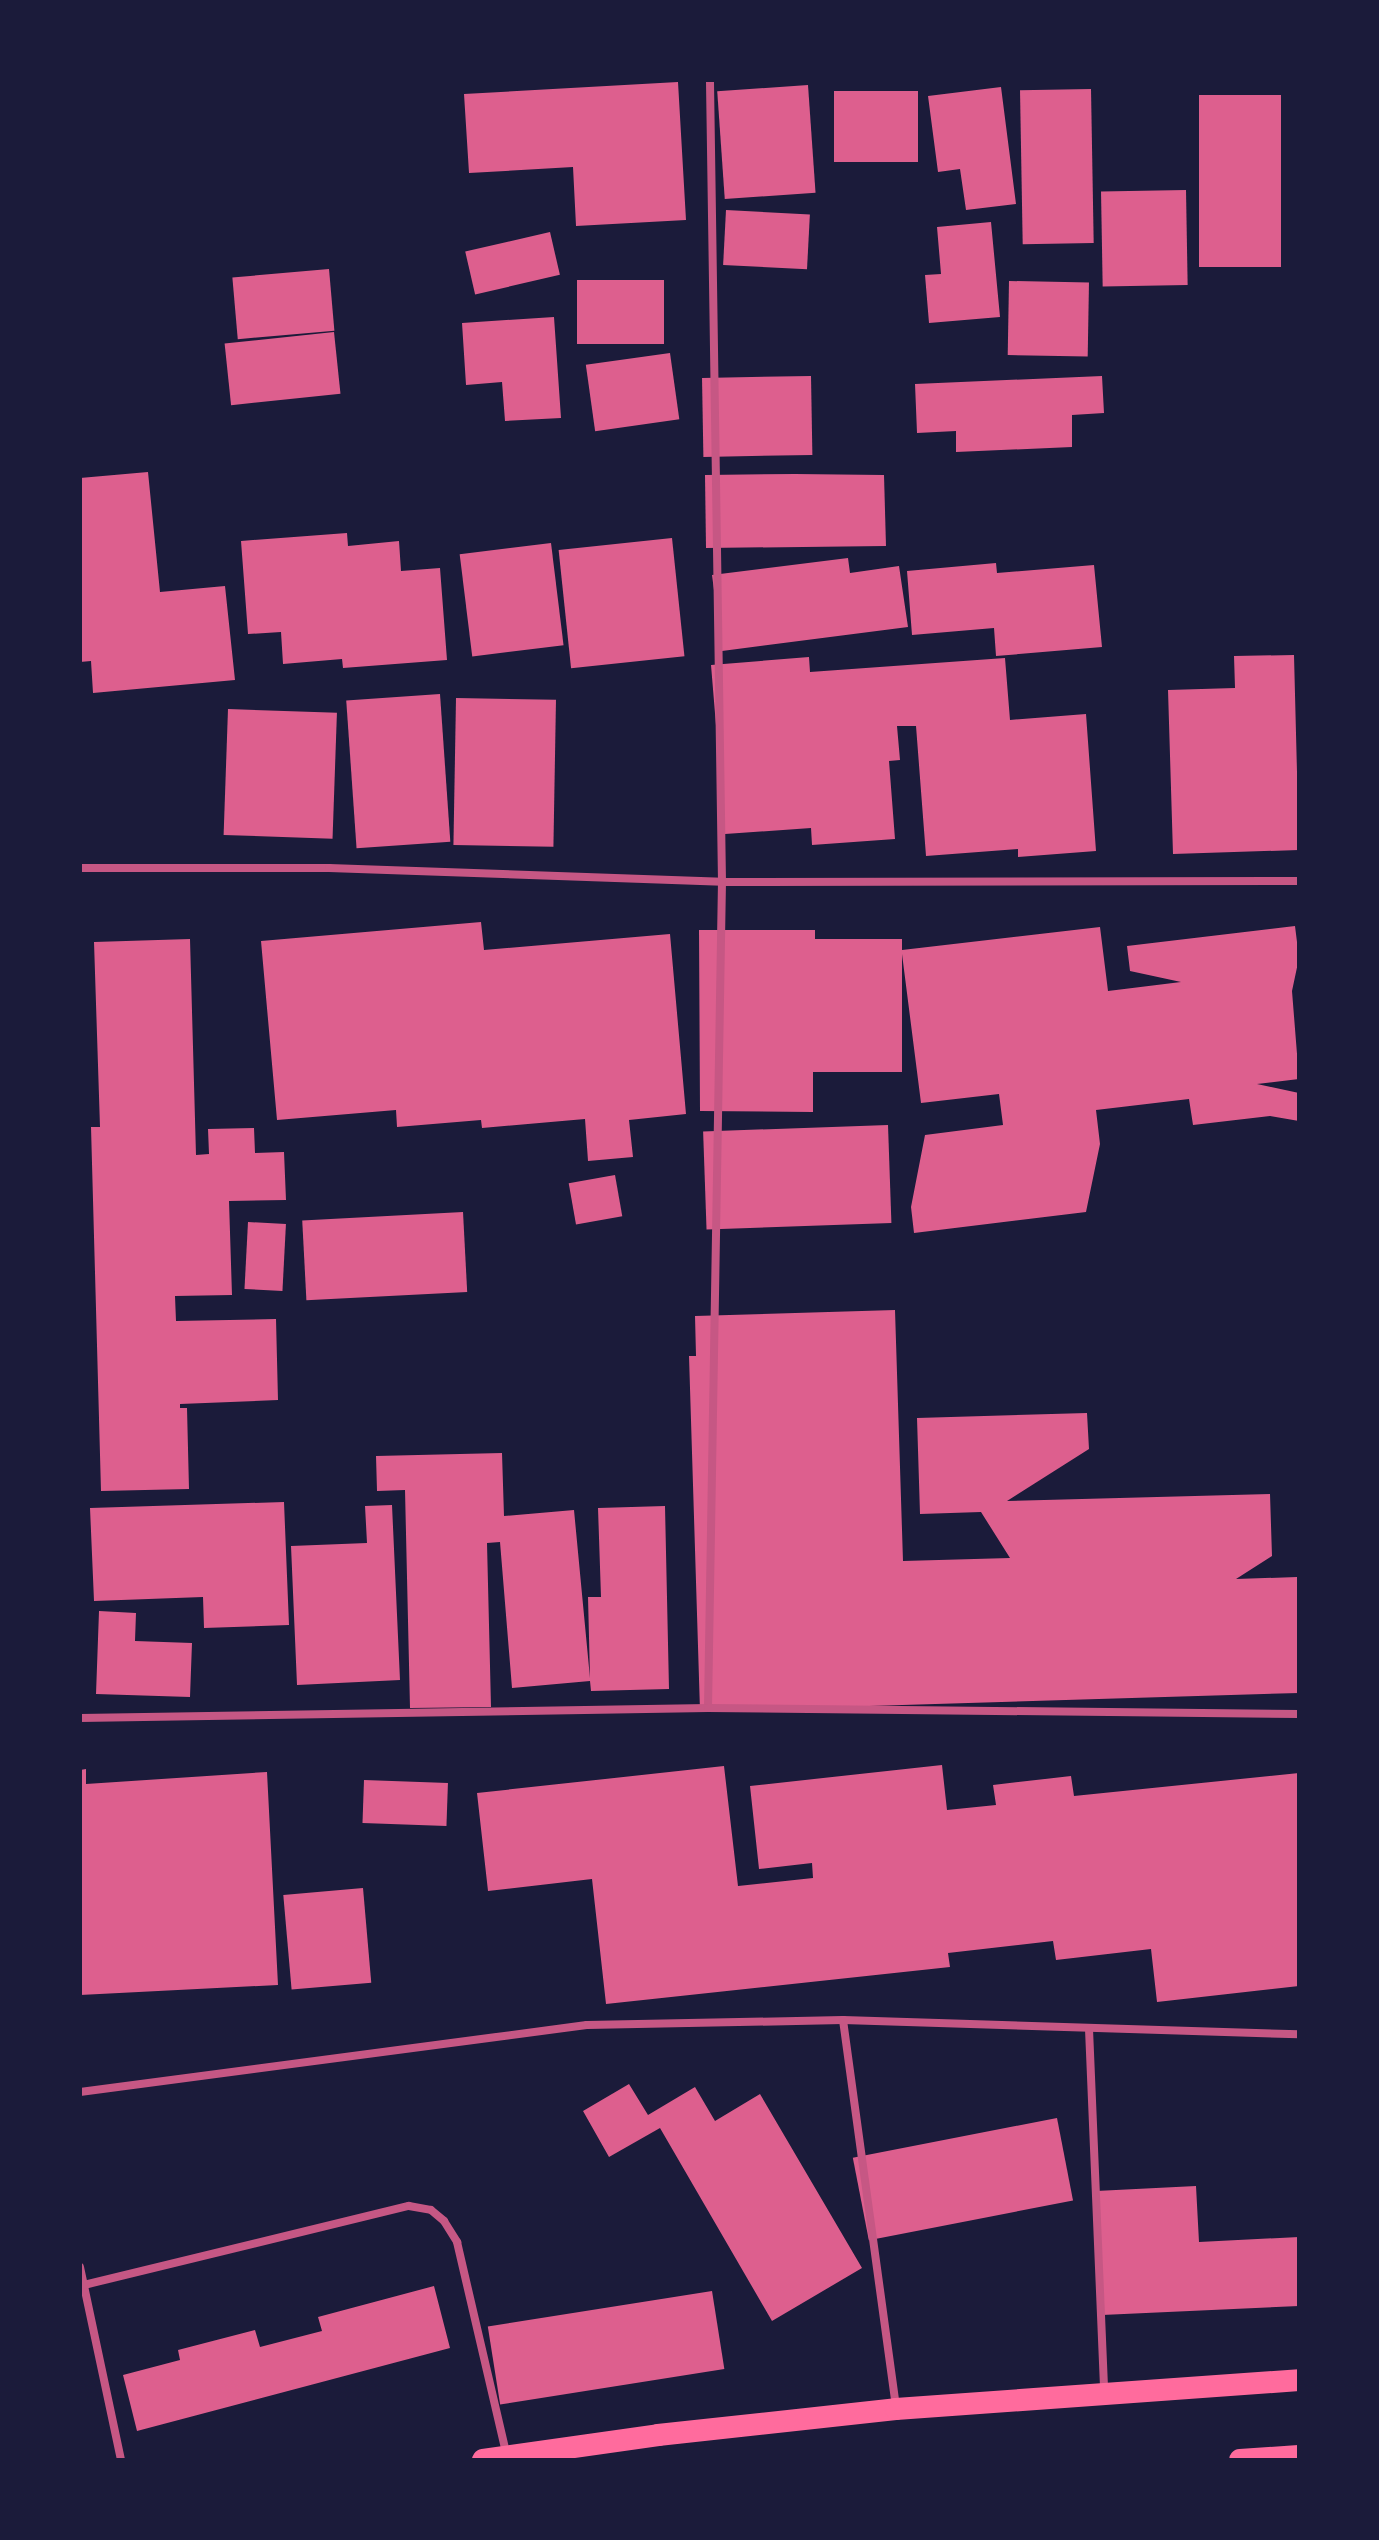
<!DOCTYPE html>
<html>
<head>
<meta charset="utf-8">
<style>
	body { margin:0 }
	#map { position:relative; width:1379px; height:2540px; overflow:hidden; background:#1b1b3a; font-family:"Open Sans",sans-serif }
	div>[style] { position:absolute }
	.building>* { inset:0; background:#dd5f8e; transform-origin:0 0 }
	.minor>* { height:8px; margin:-4px; padding:0 4px; transform-origin:4px; border-radius:4px; background:#c65784 }
	.trunk>* { height:22px; margin:-11px; padding:0 11px; transform-origin:11px; border-radius:11px; background:#ff6b9d }
	span { translate:-50% -50%; white-space:nowrap; text-align:center; line-height:1.15; -webkit-text-stroke:6px #1b1b3a; paint-order:stroke }
	.frame { position:absolute; inset:0; border:82px solid #1b1b3a; pointer-events:none }
</style>
</head>
<body>
<div id="map">
	<div class="building">
		<i style="clip-path:polygon(678px 82px,686px 220px,576px 226px,573px 167px,469px 173px,464px 94px)"></i>
		<i style="left:808px;top:85px;width:108px;height:91px;rotate:86deg"></i>
		<i style="clip-path:polygon(1001px 87px,1016px 204px,966px 210px,960px 169px,938px 172px,928px 96px)"></i>
		<i style="left:1091px;top:89px;width:154px;height:71px;rotate:89deg"></i>
		<i style="left:834px;top:91px;width:84px;height:71px"></i>
		<i style="left:1199px;top:95px;width:82px;height:172px"></i>
		<i style="left:1186px;top:190px;width:95px;height:85px;rotate:89deg"></i>
		<i style="left:726px;top:210px;width:84px;height:55px;rotate:3deg"></i>
		<i style="clip-path:polygon(991px 222px,1000px 317px,929px 323px,925px 275px,941px 274px,937px 227px)"></i>
		<i style="left:550px;top:232px;width:44px;height:87px;rotate:77deg"></i>
		<i style="left:329px;top:269px;width:62px;height:97px;rotate:85deg"></i>
		<i style="left:577px;top:280px;width:87px;height:64px"></i>
		<i style="left:1009px;top:281px;width:80px;height:74px;rotate:1deg"></i>
		<i style="clip-path:polygon(554px 317px,561px 418px,505px 421px,502px 382px,466px 385px,462px 323px)"></i>
		<i style="left:334px;top:332px;width:62px;height:110px;rotate:84deg"></i>
		<i style="left:670px;top:353px;width:67px;height:85px;rotate:82deg"></i>
		<i style="left:811px;top:376px;width:79px;height:109px;rotate:89deg"></i>
		<i style="clip-path:polygon(1102px 376px,1104px 413px,1072px 415px,1072px 447px,956px 452px,956px 431px,917px 433px,915px 384px)"></i>
		<i style="clip-path:polygon(148px 472px,160px 592px,225px 586px,235px 680px,93px 693px,91px 661px,80px 662px,80px 478px)"></i>
		<i style="clip-path:polygon(795px 474px,884px 475px,886px 546px,706px 548px,705px 475px)"></i>
		<i style="clip-path:polygon(347px 533px,348px 546px,399px 541px,401px 571px,440px 568px,447px 660px,343px 668px,342px 659px,283px 664px,281px 632px,248px 634px,241px 541px)"></i>
		<i style="left:672px;top:538px;width:119px;height:114px;rotate:84deg"></i>
		<i style="left:551px;top:543px;width:103px;height:92px;rotate:83deg"></i>
		<i style="clip-path:polygon(848px 558px,850px 573px,899px 566px,908px 627px,722px 651px,712px 575px)"></i>
		<i style="clip-path:polygon(996px 563px,997px 573px,1094px 565px,1102px 647px,996px 656px,994px 628px,912px 635px,907px 571px)"></i>
		<i style="clip-path:polygon(1294px 655px,1299px 850px,1173px 854px,1168px 690px,1235px 688px,1234px 656px)"></i>
		<i style="clip-path:polygon(809px 657px,810px 672px,1005px 658px,1010px 720px,1086px 714px,1096px 851px,1018px 857px,1018px 849px,926px 856px,916px 726px,897px 726px,900px 760px,889px 761px,895px 839px,812px 845px,811px 828px,725px 834px,711px 665px)"></i>
		<i style="left:440px;top:694px;width:148px;height:94px;rotate:86deg"></i>
		<i style="left:456px;top:698px;width:100px;height:147px;rotate:1deg"></i>
		<i style="left:228px;top:709px;width:109px;height:126px;rotate:2deg"></i>
		<i style="clip-path:polygon(481px 922px,484px 950px,670px 934px,686px 1114px,629px 1120px,633px 1157px,588px 1161px,585px 1119px,482px 1128px,481px 1120px,397px 1127px,396px 1110px,277px 1120px,261px 941px)"></i>
		<i style="clip-path:polygon(1295px 926px,1299px 958px,1292px 991px,1299px 1079px,1257px 1084px,1299px 1093px,1299px 1121px,1270px 1116px,1193px 1125px,1189px 1099px,1096px 1110px,1100px 1144px,1086px 1212px,914px 1233px,911px 1207px,925px 1135px,1003px 1125px,999px 1094px,921px 1103px,902px 954px,902px 1072px,813px 1072px,813px 1112px,700px 1111px,699px 930px,815px 930px,815px 939px,902px 939px,902px 950px,1100px 927px,1108px 991px,1181px 982px,1130px 971px,1127px 946px)"></i>
		<i style="clip-path:polygon(190px 939px,196px 1155px,209px 1154px,208px 1129px,254px 1128px,255px 1153px,284px 1152px,286px 1200px,229px 1201px,232px 1295px,175px 1296px,176px 1321px,276px 1319px,278px 1400px,180px 1404px,180px 1408px,187px 1408px,189px 1489px,101px 1491px,91px 1127px,100px 1127px,94px 942px)"></i>
		<i style="left:888px;top:1125px;width:98px;height:185px;rotate:88deg"></i>
		<i style="left:615px;top:1175px;width:42px;height:47px;rotate:80deg"></i>
		<i style="left:463px;top:1212px;width:80px;height:161px;rotate:87deg"></i>
		<i style="left:248px;top:1222px;width:38px;height:67px;rotate:3deg"></i>
		<i style="clip-path:polygon(895px 1310px,903px 1561px,1010px 1558px,981px 1512px,920px 1514px,917px 1418px,1087px 1413px,1089px 1449px,1007px 1501px,1270px 1494px,1272px 1556px,1236px 1579px,1297px 1577px,1299px 1693px,700px 1711px,689px 1356px,696px 1356px,695px 1316px)"></i>
		<i style="clip-path:polygon(502px 1453px,504px 1516px,574px 1510px,590px 1678px,588px 1597px,601px 1597px,598px 1508px,665px 1506px,669px 1689px,591px 1691px,590px 1681px,512px 1688px,500px 1542px,487px 1543px,491px 1707px,410px 1708px,405px 1490px,377px 1491px,376px 1456px)"></i>
		<i style="clip-path:polygon(284px 1502px,289px 1625px,204px 1628px,203px 1597px,94px 1601px,90px 1508px)"></i>
		<i style="clip-path:polygon(392px 1505px,400px 1680px,297px 1685px,291px 1546px,367px 1543px,365px 1506px)"></i>
		<i style="clip-path:polygon(99px 1611px,136px 1613px,135px 1641px,192px 1643px,190px 1697px,96px 1694px)"></i>
		<i style="clip-path:polygon(942px 1765px,947px 1810px,996px 1805px,993px 1785px,1071px 1776px,1074px 1796px,1299px 1773px,1299px 1986px,1157px 2002px,1151px 1949px,1056px 1960px,1053px 1941px,948px 1953px,950px 1967px,606px 2004px,592px 1879px,488px 1891px,477px 1793px,724px 1766px,738px 1886px,813px 1878px,812px 1863px,759px 1869px,750px 1786px)"></i>
		<i style="clip-path:polygon(86px 1769px,86px 1784px,267px 1772px,278px 1985px,80px 1995px,80px 1770px)"></i>
		<i style="left:364px;top:1780px;width:84px;height:43px;rotate:2deg"></i>
		<i style="left:363px;top:1888px;width:95px;height:80px;rotate:85deg"></i>
		<i style="clip-path:polygon(629px 2084px,648px 2115px,695px 2087px,715px 2121px,760px 2094px,862px 2268px,772px 2321px,660px 2128px,609px 2157px,583px 2111px)"></i>
		<i style="left:1057px;top:2118px;width:84px;height:208px;rotate:79deg"></i>
		<i style="clip-path:polygon(1196px 2186px,1199px 2242px,1299px 2237px,1299px 2306px,1102px 2315px,1096px 2191px)"></i>
		<i style="clip-path:polygon(434px 2286px,450px 2348px,137px 2431px,123px 2375px,180px 2360px,178px 2350px,255px 2330px,260px 2347px,322px 2331px,318px 2317px)"></i>
		<i style="left:712px;top:2291px;width:79px;height:227px;rotate:81deg"></i>
	</div>
	<div class="minor">
		<i style="left:80px;top:868px;width:249px"></i>
		<i style="left:329px;top:868px;width:393px;rotate:2deg"></i>
		<i style="left:722px;top:882px;width:577px;rotate:-0.1deg"></i>
		<i style="left:708px;top:1708px;width:826px;rotate:-89.03deg"></i>
		<i style="left:722px;top:882px;width:802px;rotate:-90.86deg"></i>
		<i style="left:80px;top:1718px;width:628px;rotate:-0.91deg"></i>
		<i style="left:708px;top:1708px;width:591px;rotate:0.58deg"></i>
		<i style="left:843px;top:2020px;width:391px;rotate:82.2deg"></i>
		<i style="left:1089px;top:2029px;width:363px;rotate:87.6deg"></i>
		<i style="left:80px;top:2092px;width:511px;rotate:-7.53deg"></i>
		<i style="left:587px;top:2025px;width:256px;rotate:-1.1deg"></i>
		<i style="left:843px;top:2020px;width:456px;rotate:1.8deg"></i>
		<i style="left:80px;top:2267px;width:197px;rotate:78deg"></i>
		<i style="left:84px;top:2285px;width:334px;rotate:-13.7deg"></i>
		<i style="left:409px;top:2206px;width:22px;rotate:10deg"></i>
		<i style="left:431px;top:2210px;width:17px;rotate:40deg"></i>
		<i style="left:444px;top:2221px;width:25px;rotate:58deg"></i>
		<i style="left:457px;top:2242px;width:217px;rotate:76.9deg"></i>
	</div>
	<div class="trunk">
		<i style="left:483px;top:2460px;width:177px;rotate:-8.1deg"></i>
		<i style="left:658px;top:2435px;width:239px;rotate:-6.2deg"></i>
		<i style="left:896px;top:2409px;width:404px;rotate:-4.1deg"></i>
		<i style="left:1240px;top:2460px;width:59px;rotate:-3.9deg"></i>
	</div>
	<div class="frame"></div>
</div>
</body>
</html>
